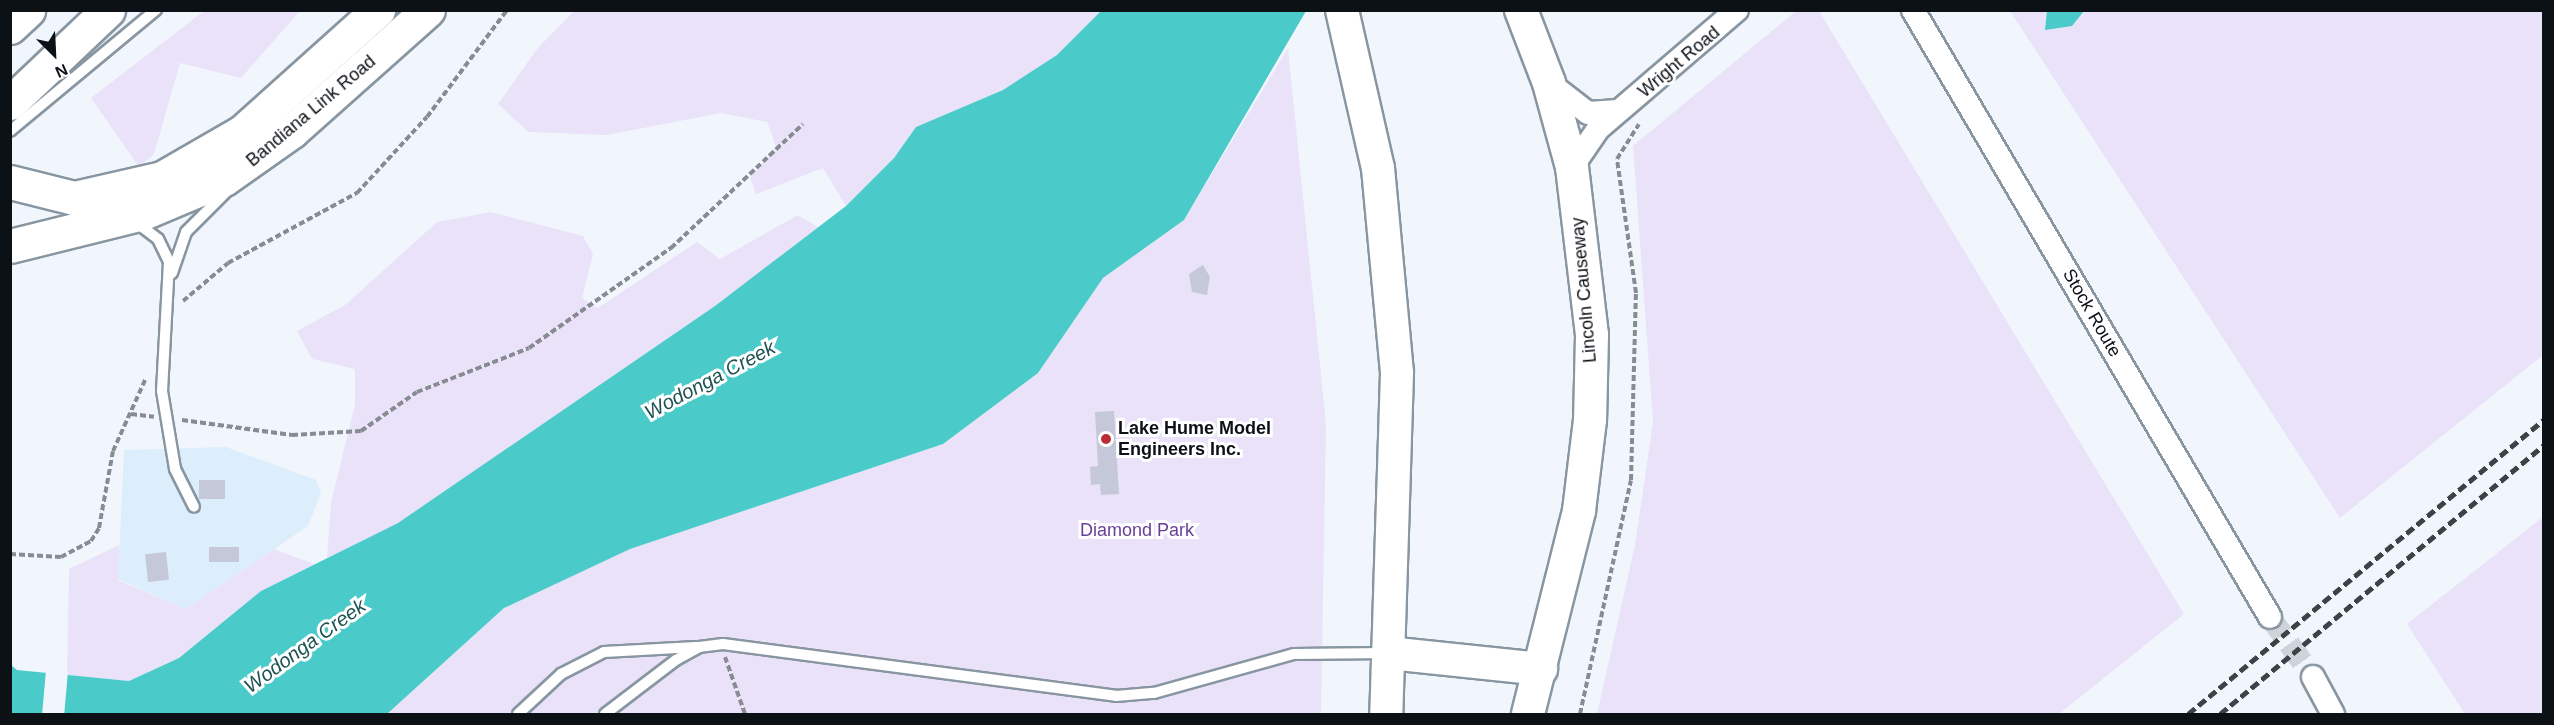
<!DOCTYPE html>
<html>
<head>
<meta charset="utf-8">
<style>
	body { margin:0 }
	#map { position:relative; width:2554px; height:725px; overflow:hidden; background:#f1f6fc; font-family:Helvetica,sans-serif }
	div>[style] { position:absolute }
	.built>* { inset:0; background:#dcedfc }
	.green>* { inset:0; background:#eae2f8 }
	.water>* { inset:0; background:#4acbc9 }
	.pier>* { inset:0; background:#f1f6fc; transform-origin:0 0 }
	.building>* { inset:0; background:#c4c8d9; transform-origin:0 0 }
	.street-tunnel>* { height:22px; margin-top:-11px; transform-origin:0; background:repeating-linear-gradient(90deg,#cfd4da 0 22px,transparent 0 33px) }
	.path>* { height:4px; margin-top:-2px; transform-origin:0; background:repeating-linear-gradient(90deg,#878c92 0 6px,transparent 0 9px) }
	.roads { filter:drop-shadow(2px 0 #8896a2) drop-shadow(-2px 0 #8896a2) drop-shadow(0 2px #8896a2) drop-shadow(0 -2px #8896a2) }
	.lane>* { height:10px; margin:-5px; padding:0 5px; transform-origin:5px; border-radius:5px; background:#fff }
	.street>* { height:22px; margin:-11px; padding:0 11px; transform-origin:11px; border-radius:11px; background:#fff }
	.secondary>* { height:32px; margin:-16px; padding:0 16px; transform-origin:16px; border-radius:16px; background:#fff }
	.primary>* { height:33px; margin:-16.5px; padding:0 16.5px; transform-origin:16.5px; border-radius:16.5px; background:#fff }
	.highway>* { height:33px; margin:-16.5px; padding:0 16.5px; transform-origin:16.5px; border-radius:16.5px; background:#fff }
	.rail>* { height:4.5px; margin-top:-2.25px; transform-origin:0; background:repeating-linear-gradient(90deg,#3d4247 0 9px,transparent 0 13.5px) }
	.dots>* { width:16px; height:16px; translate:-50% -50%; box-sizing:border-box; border:3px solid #fff; border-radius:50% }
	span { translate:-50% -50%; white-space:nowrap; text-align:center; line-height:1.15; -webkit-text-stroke:6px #fff; paint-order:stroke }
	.street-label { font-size:18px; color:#0c1116 }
	.poi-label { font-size:18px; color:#0c1116; font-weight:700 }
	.left { translate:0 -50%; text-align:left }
	.park-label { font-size:18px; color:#663f98 }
	.water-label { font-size:20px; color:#1d5352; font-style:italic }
	.frame { position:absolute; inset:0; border:12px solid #0c1116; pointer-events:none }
	.north { position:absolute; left:24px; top:24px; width:60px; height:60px; -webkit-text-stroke:4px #fff; paint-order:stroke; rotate:156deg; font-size:16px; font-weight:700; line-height:24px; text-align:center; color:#0c1116 }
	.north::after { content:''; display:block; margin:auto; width:21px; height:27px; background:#0c1116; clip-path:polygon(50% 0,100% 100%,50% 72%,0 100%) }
</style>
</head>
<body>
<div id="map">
	<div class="built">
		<i style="clip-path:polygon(226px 447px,316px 480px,321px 493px,308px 526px,186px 609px,118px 579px,124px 450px)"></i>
	</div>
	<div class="green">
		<i style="clip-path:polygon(204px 11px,300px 11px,241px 78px,180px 63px,154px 154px,139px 167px,91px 98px)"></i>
		<i style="clip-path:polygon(574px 11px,1101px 11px,1057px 55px,1003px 90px,916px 127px,894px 158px,846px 206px,823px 168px,756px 194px,750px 178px,776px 146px,767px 122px,721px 113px,607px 135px,528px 132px,498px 104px,537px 49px)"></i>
		<i style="clip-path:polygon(1796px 11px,1819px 11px,2184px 614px,2059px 714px,1597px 714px,1635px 545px,1653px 422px,1633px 146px)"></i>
		<i style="clip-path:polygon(2010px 11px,2543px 11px,2543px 355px,2340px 518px)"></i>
		<i style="clip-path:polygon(1288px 48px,1326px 425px,1321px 714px,387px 714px,504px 608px,629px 549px,943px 444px,1038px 373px,1103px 278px,1184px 220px)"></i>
		<i style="clip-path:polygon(491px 212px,583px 236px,593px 254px,582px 298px,598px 308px,697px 242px,720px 259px,798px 215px,818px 227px,715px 306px,398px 523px,327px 558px,331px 503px,355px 404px,355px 369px,312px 359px,297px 331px,345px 305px,437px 222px)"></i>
		<i style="clip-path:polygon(2543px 517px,2543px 714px,2465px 714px,2407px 624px)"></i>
		<i style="clip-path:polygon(119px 545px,118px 580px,186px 609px,274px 549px,314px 564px,261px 591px,179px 658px,129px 681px,67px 675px,69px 569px)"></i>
	</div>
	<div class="water">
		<i style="clip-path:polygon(1101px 11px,1306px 11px,1184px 220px,1103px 278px,1038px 373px,943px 444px,630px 549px,504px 608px,387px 714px,11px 714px,10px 664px,17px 670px,129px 681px,179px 658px,261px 591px,398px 523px,715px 306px,846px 206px,894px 158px,916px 127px,1003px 90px,1057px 55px)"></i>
		<i style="clip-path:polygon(2047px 11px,2047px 10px,2084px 11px,2072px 26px,2045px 30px)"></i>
	</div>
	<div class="pier">
		<i style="left:46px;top:670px;width:22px;height:44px;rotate:5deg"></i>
	</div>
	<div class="building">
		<i style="clip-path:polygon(1203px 265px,1210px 277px,1207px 295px,1192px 292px,1189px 274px)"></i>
		<i style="clip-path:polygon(1114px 411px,1119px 494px,1101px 495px,1100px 484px,1091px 485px,1090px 467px,1098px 466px,1095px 412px)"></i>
		<i style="left:225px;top:480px;width:19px;height:26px;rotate:90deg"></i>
		<i style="left:239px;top:547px;width:15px;height:30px;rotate:90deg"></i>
		<i style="left:166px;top:552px;width:28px;height:21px;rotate:84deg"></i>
	</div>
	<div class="street-tunnel">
		<i style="left:2270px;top:617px;width:74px;rotate:54.4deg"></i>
	</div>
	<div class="path">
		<i style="left:183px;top:301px;width:59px;rotate:-40.2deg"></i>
		<i style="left:228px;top:263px;width:147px;rotate:-28.5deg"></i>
		<i style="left:357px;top:193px;width:103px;rotate:-47.4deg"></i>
		<i style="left:427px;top:117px;width:134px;rotate:-53.2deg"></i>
		<i style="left:131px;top:414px;width:23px;rotate:7deg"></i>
		<i style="left:182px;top:420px;width:111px;rotate:7.8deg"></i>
		<i style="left:292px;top:435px;width:69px;rotate:-3.3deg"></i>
		<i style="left:361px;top:431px;width:68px;rotate:-34.9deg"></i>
		<i style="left:417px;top:392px;width:120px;rotate:-21.4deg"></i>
		<i style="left:529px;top:348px;width:174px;rotate:-35.2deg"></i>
		<i style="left:671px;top:248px;width:181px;rotate:-43.2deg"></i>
		<i style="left:10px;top:554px;width:51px;rotate:3.4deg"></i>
		<i style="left:61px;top:557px;width:34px;rotate:-28deg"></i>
		<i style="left:91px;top:541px;width:15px;rotate:-58deg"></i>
		<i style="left:99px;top:528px;width:78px;rotate:-79.7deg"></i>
		<i style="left:113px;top:451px;width:80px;rotate:-65.7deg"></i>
		<i style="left:725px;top:657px;width:60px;rotate:70.7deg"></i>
		<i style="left:1580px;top:714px;width:239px;rotate:-77.7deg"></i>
		<i style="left:1631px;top:480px;width:187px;rotate:-88.5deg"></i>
		<i style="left:1636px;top:293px;width:135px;rotate:-98.1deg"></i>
		<i style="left:1617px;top:159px;width:41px;rotate:-57.8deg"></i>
	</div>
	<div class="roads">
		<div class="lane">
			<i style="left:10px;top:131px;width:190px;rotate:-39.7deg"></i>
			<i style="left:137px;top:223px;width:26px;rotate:37deg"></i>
			<i style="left:158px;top:239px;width:25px;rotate:64deg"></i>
			<i style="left:169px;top:262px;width:129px;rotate:93.1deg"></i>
			<i style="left:162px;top:391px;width:79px;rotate:80.5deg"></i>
			<i style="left:175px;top:469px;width:42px;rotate:63.4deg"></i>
			<i style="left:172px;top:273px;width:43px;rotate:-71.1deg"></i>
			<i style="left:186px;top:232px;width:58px;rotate:-45deg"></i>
			<i style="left:518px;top:714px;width:59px;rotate:-42.9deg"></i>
			<i style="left:561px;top:674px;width:48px;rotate:-27.1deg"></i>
			<i style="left:604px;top:652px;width:92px;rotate:-3.1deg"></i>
			<i style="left:605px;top:714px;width:89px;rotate:-37.3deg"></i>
			<i style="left:676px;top:660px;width:26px;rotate:-29deg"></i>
			<i style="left:699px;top:647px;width:24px;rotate:-7deg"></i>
			<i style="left:723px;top:644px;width:396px;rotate:7.5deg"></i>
			<i style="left:1116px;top:696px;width:38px;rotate:-5deg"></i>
			<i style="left:1154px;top:693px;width:145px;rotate:-15.6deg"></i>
			<i style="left:1294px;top:654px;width:92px;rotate:-0.6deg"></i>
		</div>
		<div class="street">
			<i style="left:1913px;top:10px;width:704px;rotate:59.54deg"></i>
			<i style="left:1549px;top:83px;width:49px;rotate:37.6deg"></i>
			<i style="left:1588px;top:113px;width:30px;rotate:-4deg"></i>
			<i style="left:1572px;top:167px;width:46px;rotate:-55.6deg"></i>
			<i style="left:1598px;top:129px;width:183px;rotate:-40.6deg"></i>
			<i style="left:2313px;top:677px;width:42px;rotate:61.6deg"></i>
		</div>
		<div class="secondary">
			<i style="left:1342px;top:10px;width:162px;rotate:77.2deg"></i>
			<i style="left:1378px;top:168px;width:206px;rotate:84.7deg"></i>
			<i style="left:1397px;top:373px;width:341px;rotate:91.8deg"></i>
			<i style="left:1521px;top:10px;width:78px;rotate:69deg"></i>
			<i style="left:1549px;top:83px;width:87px;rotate:74.7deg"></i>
			<i style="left:1572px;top:167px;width:169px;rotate:83.2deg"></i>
			<i style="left:1592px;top:335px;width:85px;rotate:91.3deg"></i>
			<i style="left:1590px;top:420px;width:92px;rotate:96.9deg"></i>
			<i style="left:1579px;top:511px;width:209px;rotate:104.1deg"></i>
			<i style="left:1389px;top:653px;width:153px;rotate:6deg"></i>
		</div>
		<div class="primary">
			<i style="left:10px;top:182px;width:66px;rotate:14deg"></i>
			<i style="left:74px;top:198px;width:90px;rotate:-12.8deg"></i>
			<i style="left:162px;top:178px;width:92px;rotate:-29.9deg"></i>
			<i style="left:242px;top:132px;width:183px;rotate:-41.9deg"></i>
			<i style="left:10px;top:246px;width:137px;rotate:-13.9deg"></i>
			<i style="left:143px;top:213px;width:88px;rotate:-22.8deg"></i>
			<i style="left:224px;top:179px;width:83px;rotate:-35.2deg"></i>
			<i style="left:292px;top:131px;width:182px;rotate:-41.7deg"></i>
		</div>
		<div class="highway">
			<i style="left:10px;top:27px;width:25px;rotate:-43deg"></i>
			<i style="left:10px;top:103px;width:135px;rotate:-43.5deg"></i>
		</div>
	</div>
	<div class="rail">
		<i style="left:2188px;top:714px;width:462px;rotate:-39.6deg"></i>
		<i style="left:2220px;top:714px;width:421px;rotate:-39.7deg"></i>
	</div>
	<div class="dots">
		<i style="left:1106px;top:439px;background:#bc2c37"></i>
	</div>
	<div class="street-label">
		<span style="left:1679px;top:62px;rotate:-40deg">Wright Road</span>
		<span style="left:311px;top:111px;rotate:-40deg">Bandiana Link Road</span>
		<span style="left:1584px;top:290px;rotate:-95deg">Lincoln Causeway</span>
		<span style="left:2092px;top:313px;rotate:60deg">Stock Route</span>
	</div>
	<div class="poi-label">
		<span class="left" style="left:1118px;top:439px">Lake Hume Model<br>Engineers Inc.</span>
	</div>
	<div class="park-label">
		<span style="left:1137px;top:530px">Diamond Park</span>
	</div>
	<div class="water-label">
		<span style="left:710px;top:380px;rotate:-28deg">Wodonga Creek</span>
		<span style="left:305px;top:646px;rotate:-36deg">Wodonga Creek</span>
	</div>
	<div class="frame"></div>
	<div class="north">N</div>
</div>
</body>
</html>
